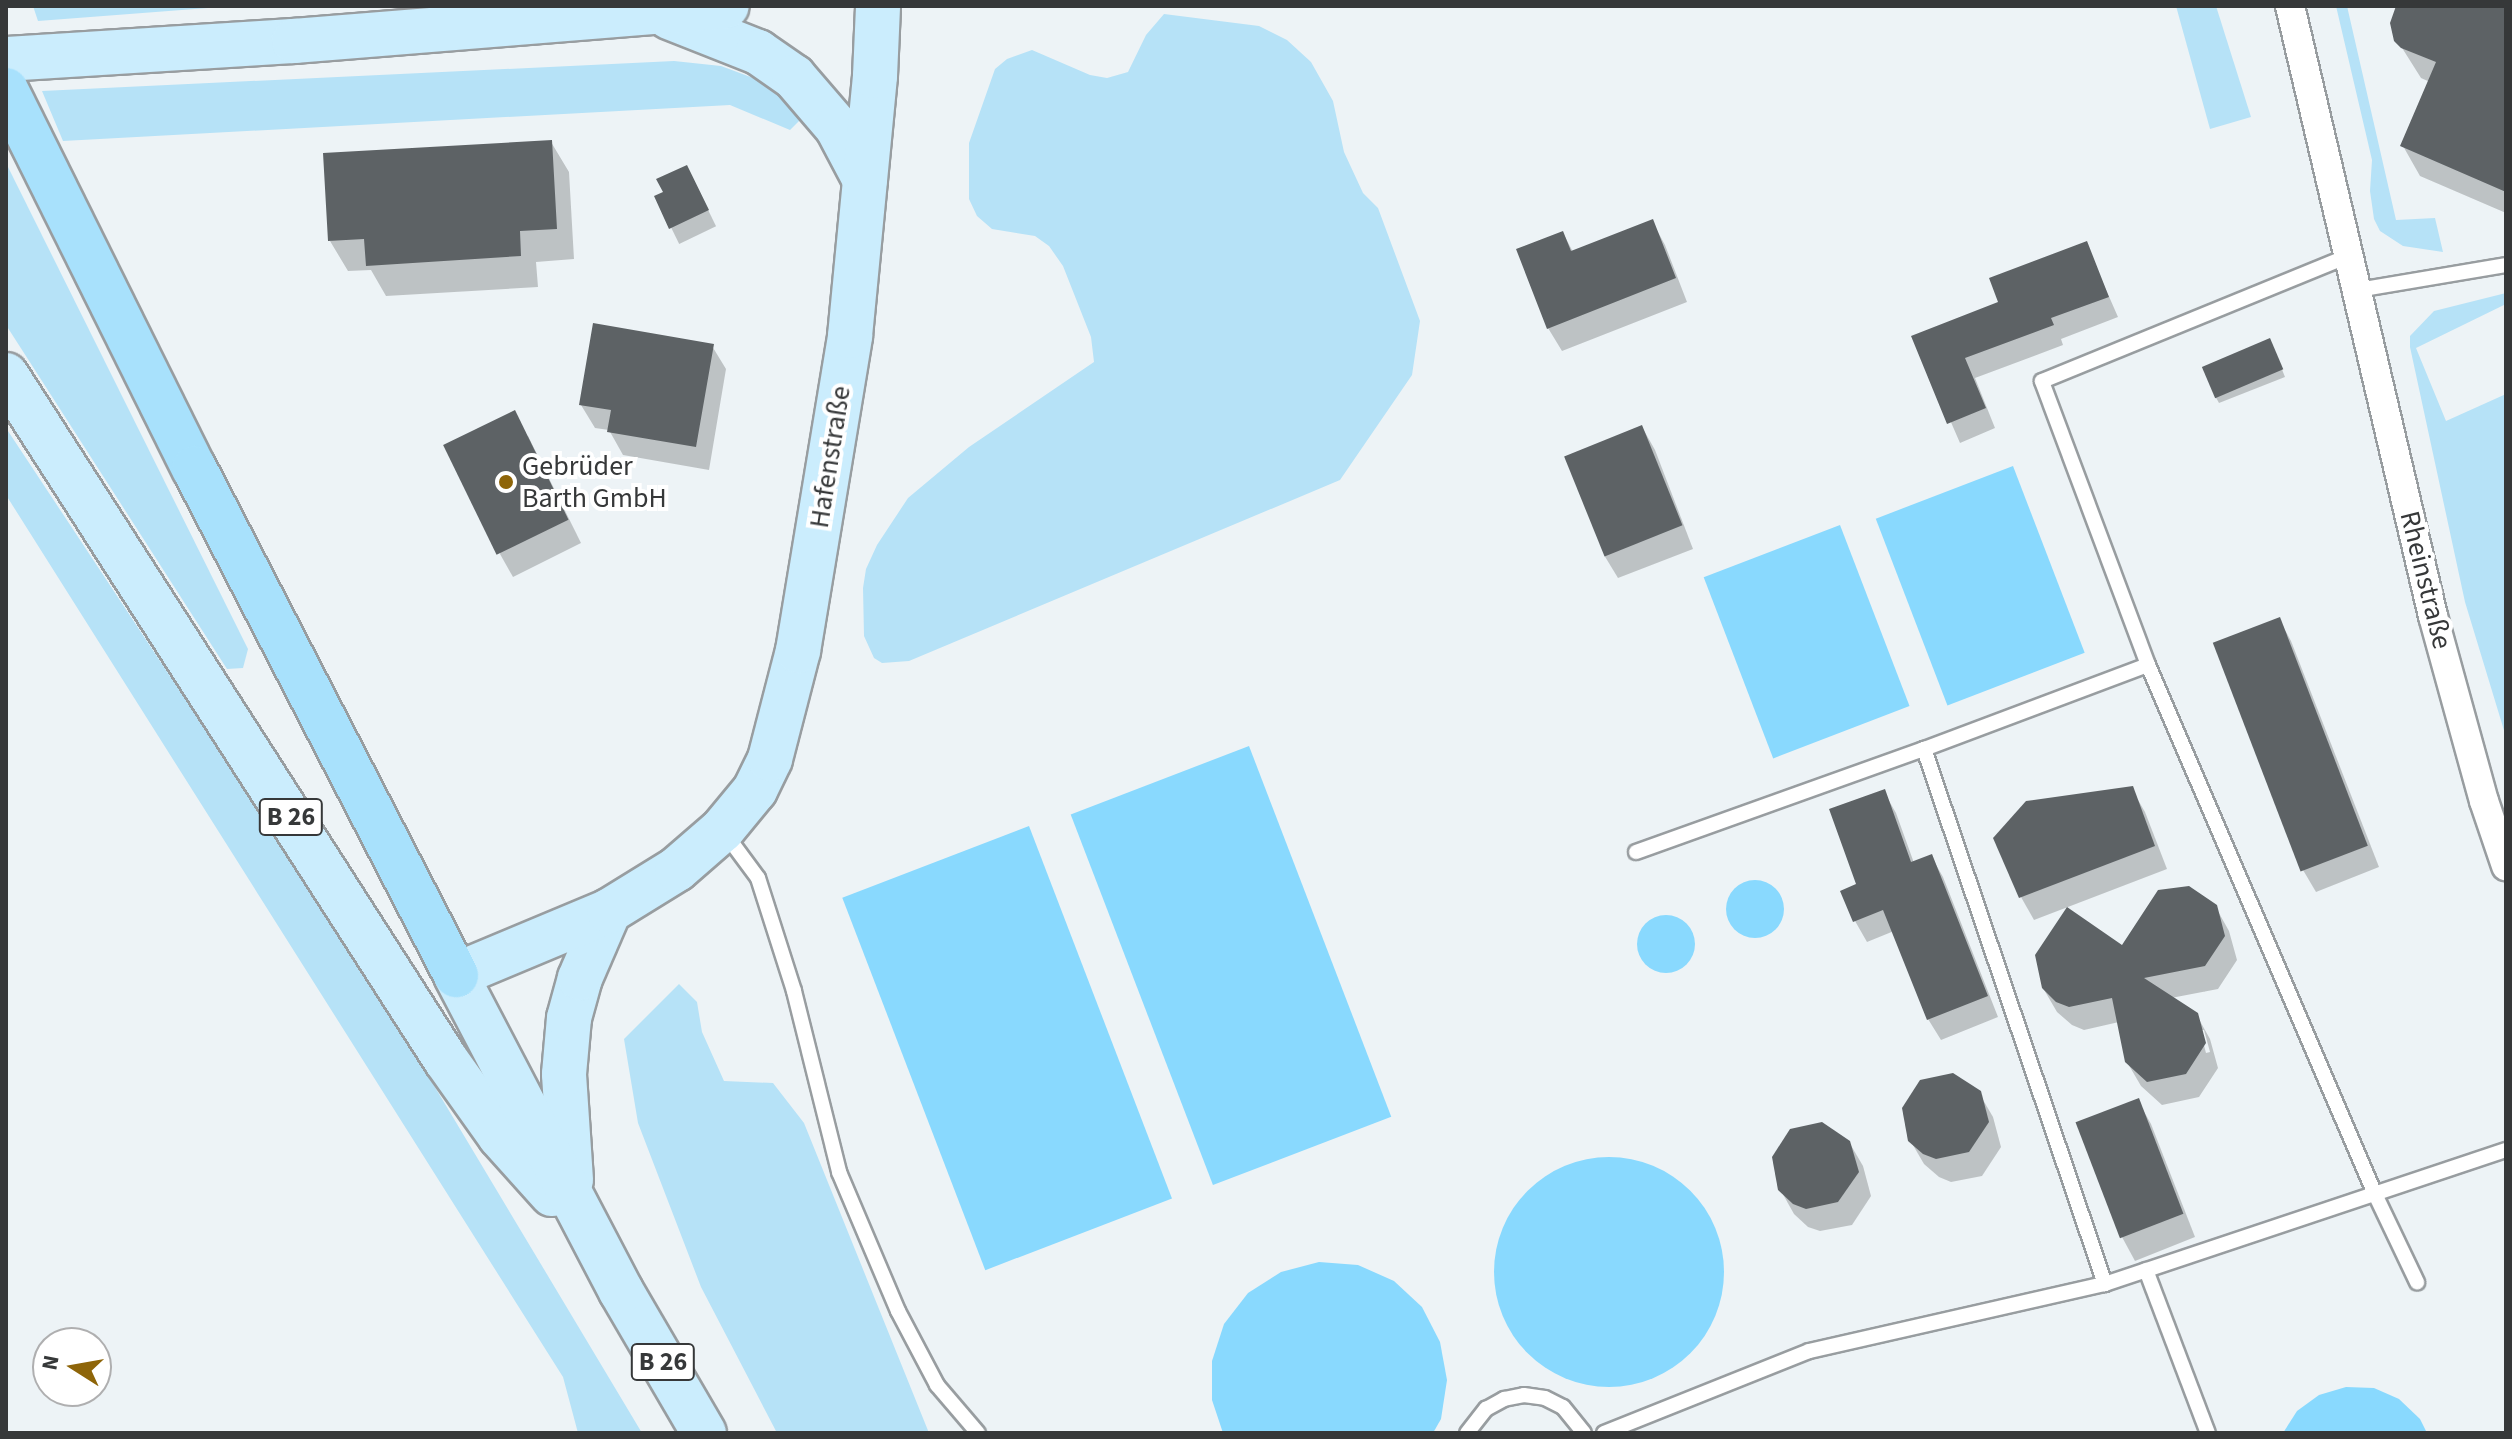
<!DOCTYPE html>
<html>
<head>
<meta charset="utf-8">
<style>
	body { margin:0 }
	#map { position:relative; width:2512px; height:1439px; overflow:hidden; background:#edf3f6; font-family:"Source Sans 3",sans-serif }
	div>[style] { position:absolute }
	.green>* { inset:0; background:#b6e2f7 }
	.water>* { inset:0; background:#89d9fe; transform-origin:0 0 }
	.round { border-radius:50% }
	.shadow>* { inset:0; background:#0003; transform-origin:0 0 }
	.building>* { inset:0; background:#5d6265; transform-origin:0 0 }
	.roads { filter:drop-shadow(2px 0 #989da0) drop-shadow(-2px 0 #989da0) drop-shadow(0 2px #989da0) drop-shadow(0 -2px #989da0) }
	.service>* { height:14px; margin:-7px; padding:0 7px; transform-origin:7px; border-radius:7px; background:#fff }
	.minor>* { height:28px; margin:-14px; padding:0 14px; transform-origin:14px; border-radius:14px; background:#fff }
	.primary>* { height:44px; margin:-22px; padding:0 22px; transform-origin:22px; border-radius:22px; background:#cbedfd }
	.motorway>* { height:44px; margin:-22px; padding:0 22px; transform-origin:22px; border-radius:22px; background:#a8e1fc }
	.dots>* { width:22px; height:22px; translate:-50% -50%; box-sizing:border-box; border:4px solid #fff; border-radius:50% }
	span { translate:-50% -50%; white-space:nowrap; text-align:center; line-height:1.15; -webkit-text-stroke:8px #fff; paint-order:stroke }
	.shield-label span { padding:2px 6px; background:#fff; border:2px solid; border-radius:6px; -webkit-text-stroke-width:0 }
	.shield-label { font-size:26px; color:#363839; font-weight:700 }
	.street-label { font-size:28px; color:#363839 }
	.poi-label { font-size:28px; color:#363839 }
	.left { translate:0 -50%; text-align:left }
	.frame { position:absolute; inset:0; border:8px solid #363839; pointer-events:none }
	.north { position:absolute; left:32px; top:1327px; width:80px; height:80px; box-sizing:border-box; background:#fff; border:2px solid #afafb0; border-radius:50%; rotate:281deg; font-size:22px; font-weight:700; line-height:32px; text-align:center; color:#363839 }
	.north::after { content:''; display:block; margin:auto; width:28px; height:36px; background:#8e6509; clip-path:polygon(50% 0,100% 100%,50% 72%,0 100%) }
</style>
</head>
<body>
<div id="map">
	<div class="green">
		<i style="clip-path:polygon(33px 6px,234px 6px,38px 21px)"></i>
		<i style="clip-path:polygon(2176px 6px,2216px 6px,2251px 117px,2210px 129px)"></i>
		<i style="clip-path:polygon(2336px 6px,2347px 6px,2396px 220px,2435px 218px,2443px 252px,2403px 246px,2380px 231px,2374px 219px,2370px 191px,2372px 160px)"></i>
		<i style="clip-path:polygon(1164px 14px,1259px 26px,1287px 40px,1311px 62px,1333px 101px,1344px 152px,1363px 193px,1378px 208px,1420px 321px,1412px 375px,1340px 480px,909px 661px,882px 663px,874px 658px,864px 636px,863px 588px,866px 569px,877px 545px,908px 498px,969px 447px,1094px 362px,1091px 337px,1063px 266px,1049px 246px,1035px 236px,992px 229px,977px 216px,969px 199px,969px 143px,995px 69px,1007px 59px,1032px 50px,1090px 75px,1107px 78px,1128px 72px,1146px 35px)"></i>
		<i style="clip-path:polygon(674px 61px,721px 66px,767px 83px,794px 104px,803px 117px,790px 130px,730px 105px,63px 141px,42px 91px)"></i>
		<i style="clip-path:polygon(6px 163px,248px 649px,243px 668px,227px 669px,6px 325px)"></i>
		<i style="clip-path:polygon(2506px 293px,2506px 304px,2416px 348px,2446px 421px,2506px 394px,2506px 737px,2465px 602px,2410px 347px,2410px 336px,2434px 311px)"></i>
		<i style="clip-path:polygon(6px 428px,369px 977px,642px 1433px,578px 1433px,563px 1377px,6px 495px)"></i>
		<i style="clip-path:polygon(679px 984px,697px 1002px,702px 1032px,724px 1081px,773px 1083px,804px 1123px,929px 1433px,777px 1433px,701px 1287px,638px 1123px,624px 1039px)"></i>
	</div>
	<div class="water">
		<i style="left:2013px;top:466px;width:200px;height:147px;rotate:69deg"></i>
		<i style="left:1840px;top:525px;width:194px;height:146px;rotate:69deg"></i>
		<i style="left:1249px;top:746px;width:397px;height:191px;rotate:69deg"></i>
		<i style="left:1029px;top:826px;width:399px;height:200px;rotate:69deg"></i>
		<i class="round" style="left:1726px;top:880px;width:58px;height:58px"></i>
		<i class="round" style="left:1637px;top:915px;width:58px;height:58px"></i>
		<i class="round" style="left:1494px;top:1157px;width:230px;height:230px"></i>
		<i style="clip-path:polygon(1319px 1262px,1358px 1265px,1394px 1281px,1422px 1307px,1440px 1342px,1447px 1380px,1441px 1419px,1433px 1433px,1223px 1433px,1212px 1400px,1212px 1361px,1224px 1324px,1248px 1293px,1281px 1272px)"></i>
		<i style="clip-path:polygon(2346px 1387px,2374px 1388px,2399px 1399px,2420px 1419px,2427px 1433px,2283px 1433px,2297px 1411px,2319px 1395px)"></i>
	</div>
	<div class="shadow">
		<i style="clip-path:polygon(2407px 6px,2506px 6px,2506px 213px,2420px 176px,2403px 146px,2430px 82px,2421px 78px,2392px 32px)"></i>
		<i style="clip-path:polygon(551px 142px,569px 172px,574px 259px,536px 262px,538px 287px,386px 296px,371px 270px,348px 271px,330px 241px)"></i>
		<i style="left:695px;top:183px;width:48px;height:41px;rotate:64deg"></i>
		<i style="clip-path:polygon(1652px 221px,1665px 245px,1687px 302px,1562px 351px,1548px 328px,1563px 233px,1573px 252px)"></i>
		<i style="clip-path:polygon(2086px 244px,2118px 317px,2061px 339px,2063px 345px,1975px 378px,1995px 428px,1960px 443px,1914px 337px,2001px 303px)"></i>
		<i style="clip-path:polygon(712px 346px,726px 369px,709px 470px,623px 455px,609px 430px,595px 428px,581px 405px)"></i>
		<i style="clip-path:polygon(2273px 347px,2285px 377px,2219px 403px,2215px 396px)"></i>
		<i style="clip-path:polygon(1642px 427px,1655px 450px,1693px 549px,1618px 578px,1604px 555px)"></i>
		<i style="clip-path:polygon(528px 436px,581px 543px,513px 577px,500px 554px)"></i>
		<i style="clip-path:polygon(2279px 619px,2291px 641px,2379px 867px,2316px 892px,2303px 870px,2215px 644px)"></i>
		<i style="clip-path:polygon(2131px 788px,2145px 812px,2167px 869px,2034px 920px,2021px 897px)"></i>
		<i style="clip-path:polygon(1884px 792px,1896px 813px,1914px 863px,1931px 856px,1943px 877px,1998px 1017px,1941px 1040px,1928px 1019px,1894px 931px,1867px 942px,1855px 921px,1859px 885px)"></i>
		<i style="clip-path:polygon(evenodd,2215px 906px,2229px 931px,2237px 960px,2218px 989px,2171px 998px,2196px 1014px,2210px 1039px,2218px 1068px,2199px 1097px,2162px 1105px,2141px 1086px,2127px 1062px,2119px 1022px,2084px 1030px,2072px 1025px,2057px 1012px,2043px 988px,2215px 906px,2200px 1030px,2204px 1030px,2210px 1052px,2206px 1053px,2200px 1030px)"></i>
		<i style="clip-path:polygon(1979px 1093px,1993px 1117px,2001px 1147px,1982px 1176px,1951px 1182px,1939px 1177px,1924px 1164px,1910px 1140px)"></i>
		<i style="clip-path:polygon(2138px 1101px,2151px 1124px,2195px 1237px,2135px 1261px,2122px 1237px,2078px 1124px)"></i>
		<i style="clip-path:polygon(1849px 1142px,1863px 1166px,1871px 1196px,1852px 1225px,1820px 1231px,1808px 1227px,1794px 1214px,1780px 1189px)"></i>
	</div>
	<div class="building">
		<i style="clip-path:polygon(2396px 6px,2506px 6px,2506px 192px,2400px 146px,2436px 62px,2401px 48px,2394px 41px,2390px 23px)"></i>
		<i style="clip-path:polygon(552px 140px,557px 229px,520px 231px,521px 256px,366px 266px,364px 239px,328px 241px,323px 153px)"></i>
		<i style="clip-path:polygon(687px 165px,709px 210px,669px 229px,654px 196px,663px 192px,656px 179px)"></i>
		<i style="clip-path:polygon(1653px 219px,1676px 278px,1547px 329px,1516px 249px,1563px 231px,1571px 251px)"></i>
		<i style="clip-path:polygon(2087px 241px,2109px 297px,2051px 318px,2054px 325px,1965px 358px,1986px 408px,1947px 424px,1911px 336px,1998px 302px,1989px 278px)"></i>
		<i style="clip-path:polygon(593px 323px,714px 344px,696px 447px,607px 432px,611px 410px,579px 405px)"></i>
		<i style="left:2270px;top:338px;width:34px;height:74px;rotate:67deg"></i>
		<i style="left:515px;top:410px;width:122px;height:80px;rotate:64deg"></i>
		<i style="left:1642px;top:425px;width:108px;height:84px;rotate:68deg"></i>
		<i style="left:2280px;top:617px;width:245px;height:72px;rotate:69deg"></i>
		<i style="clip-path:polygon(2133px 786px,2155px 846px,2019px 898px,1993px 838px,2026px 801px)"></i>
		<i style="clip-path:polygon(1885px 789px,1911px 862px,1932px 854px,1988px 996px,1927px 1020px,1883px 910px,1853px 922px,1840px 891px,1856px 884px,1829px 809px)"></i>
		<i style="clip-path:polygon(2189px 886px,2217px 905px,2225px 936px,2205px 966px,2144px 978px,2198px 1013px,2206px 1043px,2186px 1074px,2147px 1082px,2125px 1062px,2112px 998px,2069px 1007px,2056px 1002px,2042px 988px,2035px 955px,2067px 907px,2122px 945px,2158px 890px)"></i>
		<i style="clip-path:polygon(1953px 1073px,1981px 1091px,1989px 1122px,1969px 1152px,1936px 1159px,1923px 1154px,1908px 1141px,1902px 1108px,1920px 1080px)"></i>
		<i style="left:2139px;top:1098px;width:124px;height:68px;rotate:69deg"></i>
		<i style="clip-path:polygon(1822px 1122px,1850px 1141px,1859px 1172px,1838px 1202px,1806px 1209px,1793px 1204px,1778px 1190px,1772px 1157px,1790px 1129px)"></i>
	</div>
	<div class="roads">
		<div class="service">
			<i style="left:2358px;top:290px;width:150px;rotate:-9.6deg"></i>
			<i style="left:2148px;top:665px;width:303px;rotate:-110.5deg"></i>
			<i style="left:2042px;top:381px;width:331px;rotate:-22.2deg"></i>
			<i style="left:1924px;top:749px;width:239px;rotate:-20.6deg"></i>
			<i style="left:2148px;top:665px;width:576px;rotate:66.78deg"></i>
			<i style="left:2375px;top:1194px;width:98px;rotate:64.5deg"></i>
			<i style="left:724px;top:832px;width:57px;rotate:53.5deg"></i>
			<i style="left:758px;top:878px;width:119px;rotate:72.3deg"></i>
			<i style="left:794px;top:991px;width:187px;rotate:76deg"></i>
			<i style="left:839px;top:1172px;width:151px;rotate:67deg"></i>
			<i style="left:898px;top:1311px;width:84px;rotate:62.2deg"></i>
			<i style="left:937px;top:1385px;width:63px;rotate:49.5deg"></i>
			<i style="left:1636px;top:852px;width:306px;rotate:-19.7deg"></i>
			<i style="left:1924px;top:749px;width:565px;rotate:71.31deg"></i>
			<i style="left:2146px;top:1270px;width:174px;rotate:69.2deg"></i>
			<i style="left:1467px;top:1433px;width:31px;rotate:-52deg"></i>
			<i style="left:1486px;top:1409px;width:21px;rotate:-29deg"></i>
			<i style="left:1504px;top:1399px;width:20px;rotate:-11deg"></i>
			<i style="left:1524px;top:1395px;width:21px;rotate:8deg"></i>
			<i style="left:1545px;top:1398px;width:20px;rotate:27deg"></i>
			<i style="left:1563px;top:1407px;width:33px;rotate:51deg"></i>
			<i style="left:1604px;top:1433px;width:221px;rotate:-21.8deg"></i>
			<i style="left:1809px;top:1351px;width:303px;rotate:-12.8deg"></i>
			<i style="left:2105px;top:1284px;width:423px;rotate:-18.5deg"></i>
		</div>
		<div class="minor">
			<i style="left:2290px;top:6px;width:627px;rotate:76.81deg"></i>
			<i style="left:2433px;top:616px;width:192px;rotate:74.6deg"></i>
			<i style="left:2484px;top:801px;width:69px;rotate:71.3deg"></i>
		</div>
		<div class="primary">
			<i style="left:669px;top:17px;width:96px;rotate:21.5deg"></i>
			<i style="left:758px;top:52px;width:44px;rotate:34.8deg"></i>
			<i style="left:794px;top:77px;width:66px;rotate:49.3deg"></i>
			<i style="left:837px;top:127px;width:60px;rotate:62.2deg"></i>
			<i style="left:6px;top:59px;width:289px;rotate:-3.6deg"></i>
			<i style="left:294px;top:41px;width:434px;rotate:-4.6deg"></i>
			<i style="left:6px;top:375px;width:814px;rotate:57.29deg"></i>
			<i style="left:446px;top:1060px;width:93px;rotate:54.6deg"></i>
			<i style="left:500px;top:1136px;width:78px;rotate:48.1deg"></i>
			<i style="left:571px;top:1180px;width:106px;rotate:-93.8deg"></i>
			<i style="left:564px;top:1074px;width:56px;rotate:-84.9deg"></i>
			<i style="left:569px;top:1018px;width:41px;rotate:-74.6deg"></i>
			<i style="left:580px;top:978px;width:73px;rotate:-66.6deg"></i>
			<i style="left:704px;top:1433px;width:164px;rotate:-120.3deg"></i>
			<i style="left:621px;top:1291px;width:356px;rotate:-117.6deg"></i>
			<i style="left:456px;top:975px;width:166px;rotate:-22.7deg"></i>
			<i style="left:609px;top:911px;width:80px;rotate:-31.7deg"></i>
			<i style="left:677px;top:869px;width:60px;rotate:-40.9deg"></i>
			<i style="left:722px;top:830px;width:52px;rotate:-50.5deg"></i>
			<i style="left:755px;top:790px;width:34px;rotate:-64deg"></i>
			<i style="left:770px;top:759px;width:112px;rotate:-75.5deg"></i>
			<i style="left:798px;top:651px;width:319px;rotate:-80.6deg"></i>
			<i style="left:850px;top:336px;width:261px;rotate:-84.5deg"></i>
			<i style="left:875px;top:76px;width:70px;rotate:-87.5deg"></i>
		</div>
		<div class="motorway">
			<i style="left:6px;top:90px;width:422px;rotate:63.6deg"></i>
			<i style="left:194px;top:468px;width:571px;rotate:62.67deg"></i>
		</div>
	</div>
	<div class="dots">
		<i style="left:506px;top:482px;background:#8e6509"></i>
	</div>
	<div class="shield-label">
		<span style="left:291px;top:817px">B 26</span>
		<span style="left:663px;top:1362px">B 26</span>
	</div>
	<div class="street-label">
		<span style="left:830px;top:457px;rotate:-81deg">Hafenstraße</span>
		<span style="left:2426px;top:580px;rotate:76deg">Rheinstraße</span>
	</div>
	<div class="poi-label">
		<span class="left" style="left:522px;top:482px">Gebrüder<br>Barth GmbH</span>
	</div>
	<div class="frame"></div>
	<div class="north">N</div>
</div>
</body>
</html>
